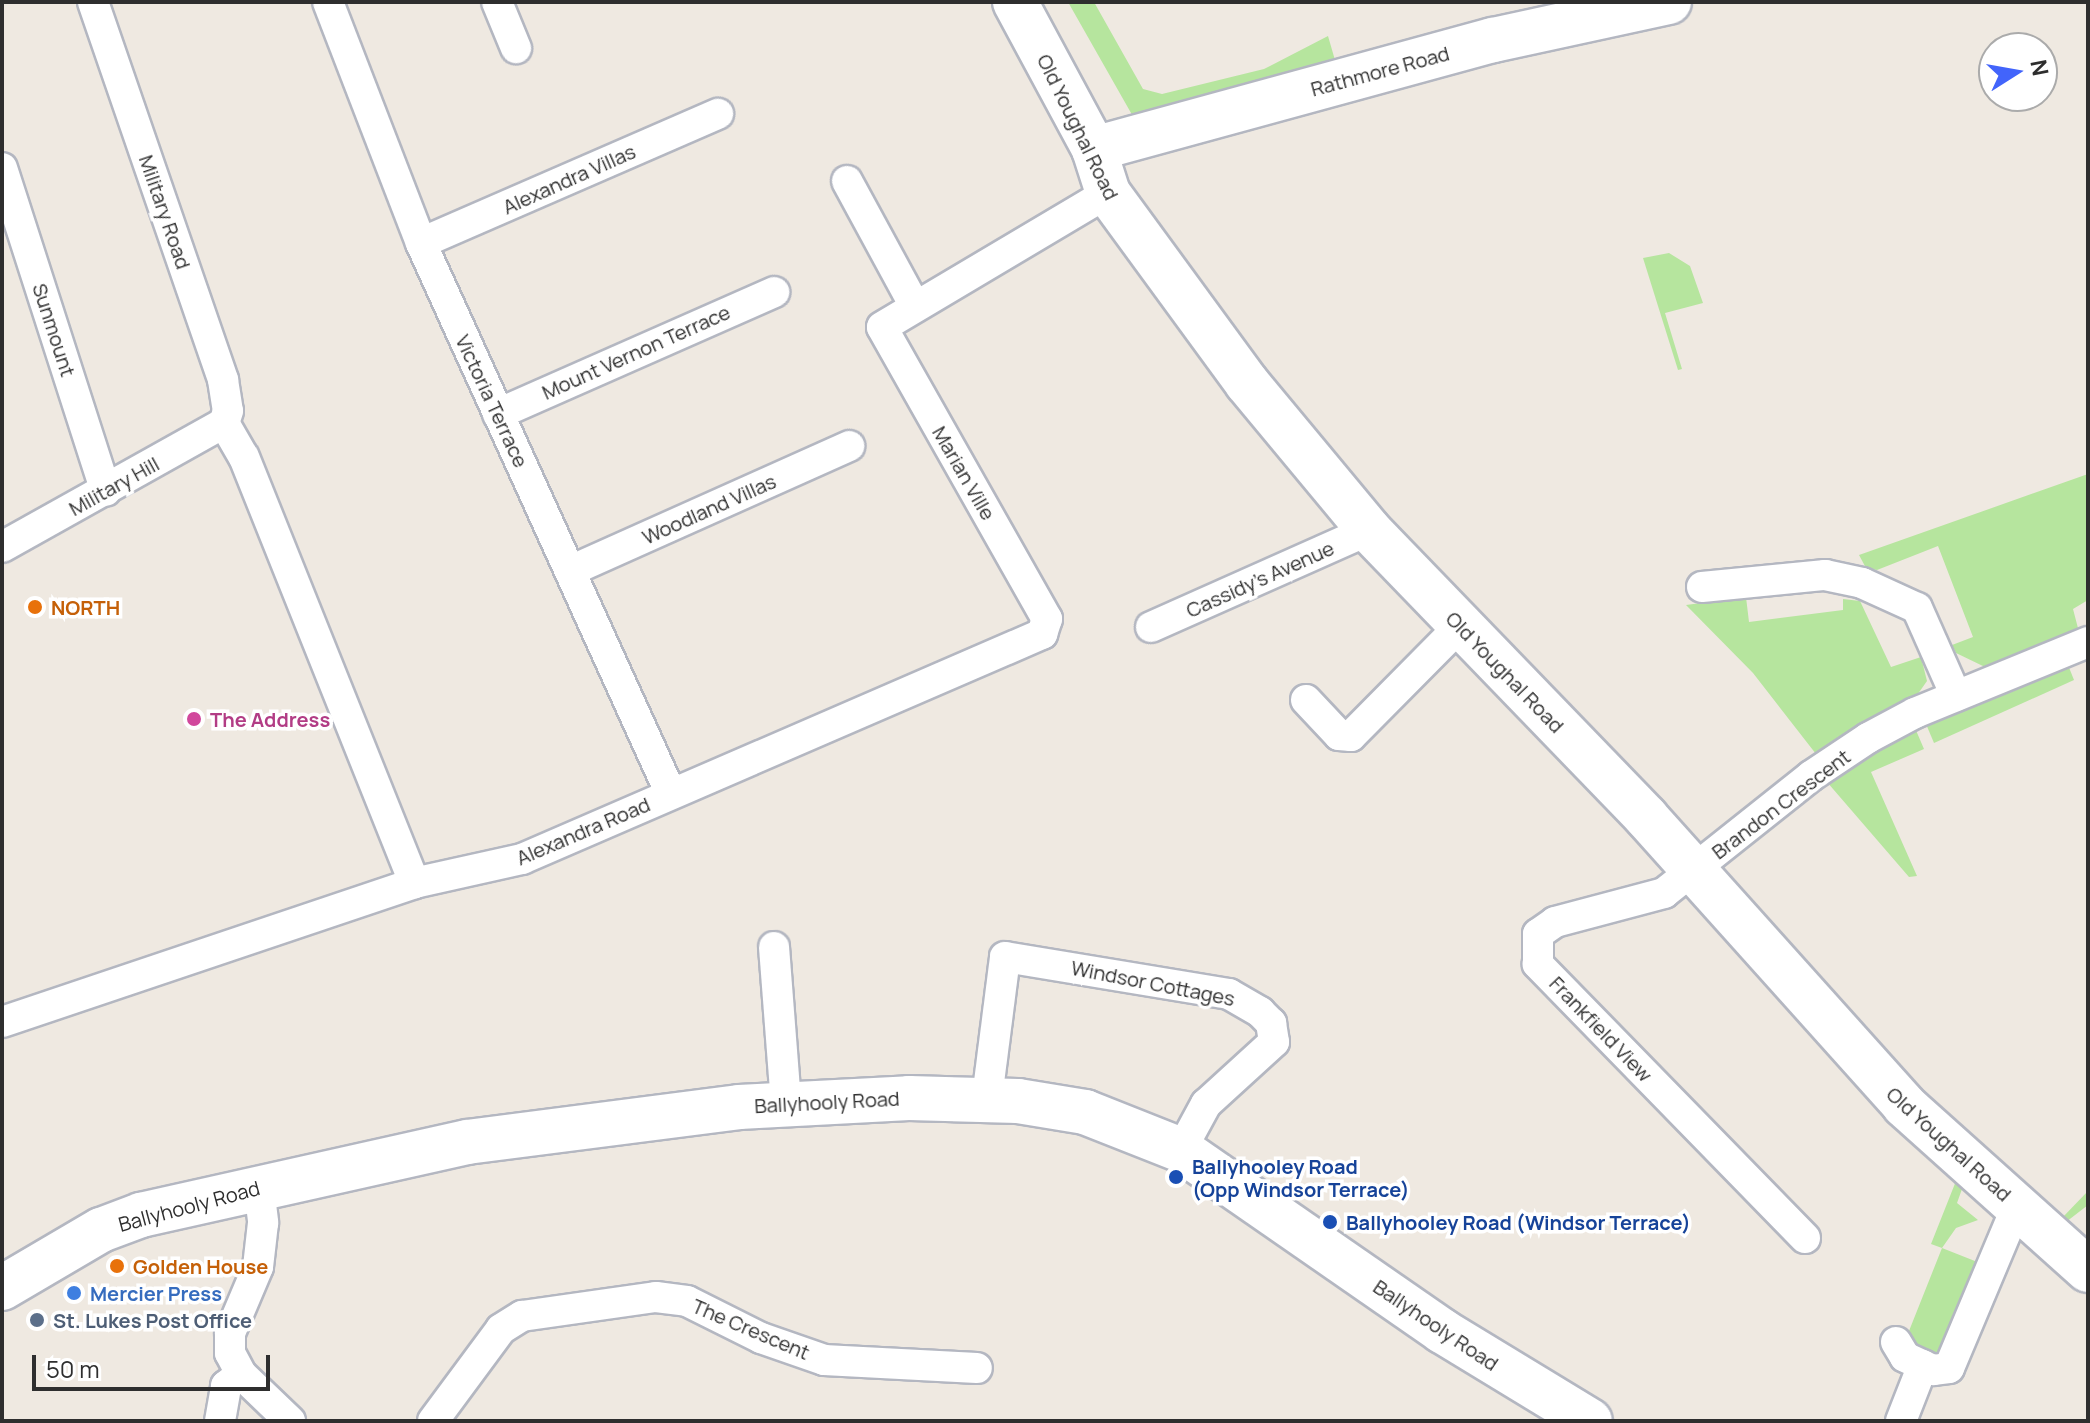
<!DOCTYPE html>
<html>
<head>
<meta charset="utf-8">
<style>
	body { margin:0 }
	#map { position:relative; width:2090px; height:1423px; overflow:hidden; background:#efe9e1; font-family:Manrope,sans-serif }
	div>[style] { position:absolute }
	.green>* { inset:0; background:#b6e59e }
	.roads { filter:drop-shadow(2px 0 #b4b7c1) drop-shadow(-2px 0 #b4b7c1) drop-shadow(0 2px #b4b7c1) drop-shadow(0 -2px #b4b7c1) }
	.street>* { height:30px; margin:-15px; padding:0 15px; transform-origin:15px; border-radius:15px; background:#fff }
	.secondary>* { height:44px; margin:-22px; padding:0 22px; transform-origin:22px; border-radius:22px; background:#fff }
	.dots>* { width:22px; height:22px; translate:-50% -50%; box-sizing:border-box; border:4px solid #fff; border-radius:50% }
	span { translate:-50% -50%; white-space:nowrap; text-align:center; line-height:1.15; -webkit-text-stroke:7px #fff; paint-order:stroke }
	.street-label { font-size:20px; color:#2e2e2e }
	.food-label { font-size:20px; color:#c56008; font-weight:700 }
	.left { translate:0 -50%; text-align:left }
	.hotel-label { font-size:20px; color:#b23c85; font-weight:700 }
	.transit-label { font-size:20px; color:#164399; font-weight:700 }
	.shop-label { font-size:20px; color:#366cbe; font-weight:700 }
	.service-label { font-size:20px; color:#4e5e75; font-weight:700 }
	.frame { position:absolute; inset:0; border:4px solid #2e2e2e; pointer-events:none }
	.north { position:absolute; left:1978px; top:32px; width:80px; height:80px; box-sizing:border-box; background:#fff; border:2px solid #ababab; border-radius:50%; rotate:79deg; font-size:22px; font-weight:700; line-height:32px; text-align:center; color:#2e2e2e }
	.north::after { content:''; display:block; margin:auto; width:28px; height:36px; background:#4264fb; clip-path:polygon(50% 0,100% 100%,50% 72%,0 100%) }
	.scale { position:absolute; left:32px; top:1355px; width:238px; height:36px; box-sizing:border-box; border:4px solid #2e2e2e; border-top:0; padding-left:10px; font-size:24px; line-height:28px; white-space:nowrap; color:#2e2e2e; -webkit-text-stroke:6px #fff; paint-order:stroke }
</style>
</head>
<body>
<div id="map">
	<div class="green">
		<i style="clip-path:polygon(1068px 2px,1094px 2px,1143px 89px,1162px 94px,1264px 69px,1328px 36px,1337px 67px,1135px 120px)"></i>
		<i style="clip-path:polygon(1669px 253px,1690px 266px,1703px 303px,1665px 313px,1682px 369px,1678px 370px,1643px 258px)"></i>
		<i style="clip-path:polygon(2088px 474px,2088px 600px,2073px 609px,2079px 632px,2005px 662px,1985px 667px,1956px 653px,1952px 645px,1973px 637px,1938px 546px,1877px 570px,1866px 568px,1859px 555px)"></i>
		<i style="clip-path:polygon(1746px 597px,1749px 622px,1843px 610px,1843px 599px,1860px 601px,1891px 667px,1921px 657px,1927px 681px,1915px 698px,1878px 714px,1816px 754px,1753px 673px,1686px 605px)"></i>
		<i style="clip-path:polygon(2068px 665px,2074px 680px,1934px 743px,1926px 724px)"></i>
		<i style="clip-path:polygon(1915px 728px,1924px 749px,1871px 772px,1917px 876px,1909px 877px,1827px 782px,1863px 754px)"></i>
		<i style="clip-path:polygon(1956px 1181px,1962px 1189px,1957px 1203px,1978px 1220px,1956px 1228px,1942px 1248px,1985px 1265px,1945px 1359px,1909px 1347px,1907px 1336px,1942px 1248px,1931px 1244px)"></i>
		<i style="clip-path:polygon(2088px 1191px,2088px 1205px,2066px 1222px,2062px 1218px)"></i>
	</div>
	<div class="roads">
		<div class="street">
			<i style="left:93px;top:2px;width:400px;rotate:71deg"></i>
			<i style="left:223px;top:380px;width:31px;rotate:81deg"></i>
			<i style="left:228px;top:411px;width:13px;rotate:108deg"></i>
			<i style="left:328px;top:2px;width:258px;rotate:68.9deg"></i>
			<i style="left:421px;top:243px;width:605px;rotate:65.6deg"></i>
			<i style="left:497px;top:2px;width:50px;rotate:67.6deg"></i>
			<i style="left:2px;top:168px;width:339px;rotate:72.2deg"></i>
			<i style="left:847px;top:181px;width:142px;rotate:61.5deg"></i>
			<i style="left:421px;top:243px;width:324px;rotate:-23.5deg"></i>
			<i style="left:498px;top:414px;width:302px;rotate:-23.8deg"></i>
			<i style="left:224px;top:423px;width:39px;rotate:60deg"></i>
			<i style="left:244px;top:457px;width:459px;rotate:68.2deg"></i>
			<i style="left:2px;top:547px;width:254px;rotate:-29.2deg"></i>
			<i style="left:570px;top:571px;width:306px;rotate:-24.1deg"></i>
			<i style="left:1702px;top:587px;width:124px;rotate:-5.6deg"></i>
			<i style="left:1825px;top:575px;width:38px;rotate:12deg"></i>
			<i style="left:1862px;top:583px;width:60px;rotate:24.4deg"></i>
			<i style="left:1917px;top:608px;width:96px;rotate:66.1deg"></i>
			<i style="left:1151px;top:627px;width:239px;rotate:-24deg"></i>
			<i style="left:1306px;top:700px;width:48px;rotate:46.7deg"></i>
			<i style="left:1339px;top:735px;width:12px;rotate:5deg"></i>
			<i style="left:1351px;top:736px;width:155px;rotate:-45.3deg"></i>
			<i style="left:774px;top:947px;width:157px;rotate:85.6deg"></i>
			<i style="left:2px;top:1022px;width:435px;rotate:-18.6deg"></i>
			<i style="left:414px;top:883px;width:111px;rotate:-12.5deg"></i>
			<i style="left:522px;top:859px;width:567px;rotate:-23.4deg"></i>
			<i style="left:1042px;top:634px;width:16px;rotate:-72deg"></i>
			<i style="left:1047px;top:619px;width:335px;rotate:-119.5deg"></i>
			<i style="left:882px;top:327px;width:263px;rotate:-30.7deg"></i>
			<i style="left:987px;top:1098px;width:142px;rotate:-82.7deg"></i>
			<i style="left:1005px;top:957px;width:227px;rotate:9.4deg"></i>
			<i style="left:1229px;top:994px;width:36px;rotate:30deg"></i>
			<i style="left:1260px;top:1012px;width:16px;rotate:45deg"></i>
			<i style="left:1271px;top:1023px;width:19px;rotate:81deg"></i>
			<i style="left:1274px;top:1042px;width:92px;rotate:137.6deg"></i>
			<i style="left:1206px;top:1104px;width:52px;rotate:118.5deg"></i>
			<i style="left:259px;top:1188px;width:35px;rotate:83deg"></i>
			<i style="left:263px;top:1223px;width:44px;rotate:96.5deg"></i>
			<i style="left:258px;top:1267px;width:72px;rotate:113deg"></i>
			<i style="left:230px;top:1333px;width:20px;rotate:90deg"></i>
			<i style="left:230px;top:1353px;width:24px;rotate:62deg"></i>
			<i style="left:241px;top:1374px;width:68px;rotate:43.8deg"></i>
			<i style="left:1805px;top:1238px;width:383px;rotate:-134.3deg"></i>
			<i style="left:1538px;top:964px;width:30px;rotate:-90deg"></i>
			<i style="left:1538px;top:934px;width:21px;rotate:-35deg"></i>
			<i style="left:1555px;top:922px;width:113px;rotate:-14.9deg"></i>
			<i style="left:1664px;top:893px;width:188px;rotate:-38.5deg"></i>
			<i style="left:1811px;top:776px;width:69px;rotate:-33.7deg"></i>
			<i style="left:1868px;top:738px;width:53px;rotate:-28deg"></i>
			<i style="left:1915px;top:713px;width:187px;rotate:-22.3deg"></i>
			<i style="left:1896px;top:1342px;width:17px;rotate:59deg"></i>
			<i style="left:1905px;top:1357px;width:31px;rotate:25deg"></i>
			<i style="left:1933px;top:1370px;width:16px;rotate:-7deg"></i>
			<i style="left:1949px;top:1368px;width:176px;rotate:-67.2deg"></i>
			<i style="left:220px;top:1421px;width:36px;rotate:-80deg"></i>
			<i style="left:226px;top:1386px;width:19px;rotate:-39deg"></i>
			<i style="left:433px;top:1421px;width:114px;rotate:-53.5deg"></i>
			<i style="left:501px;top:1329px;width:25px;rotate:-32deg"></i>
			<i style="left:522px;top:1316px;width:135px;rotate:-8.1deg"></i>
			<i style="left:656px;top:1297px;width:31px;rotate:7deg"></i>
			<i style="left:687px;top:1301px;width:83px;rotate:26.6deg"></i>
			<i style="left:761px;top:1338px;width:67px;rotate:19.2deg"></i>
			<i style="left:824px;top:1360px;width:153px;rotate:3deg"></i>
			<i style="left:1901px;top:1421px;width:60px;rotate:-68.6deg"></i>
		</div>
		<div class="secondary">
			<i style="left:1015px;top:2px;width:167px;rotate:61.7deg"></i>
			<i style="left:1094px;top:149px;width:46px;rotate:72.3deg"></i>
			<i style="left:1108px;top:193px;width:235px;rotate:53.8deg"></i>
			<i style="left:1247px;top:383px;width:191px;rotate:50.3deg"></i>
			<i style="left:1369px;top:530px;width:399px;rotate:46deg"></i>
			<i style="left:1646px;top:817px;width:387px;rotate:48.1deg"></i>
			<i style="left:1904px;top:1105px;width:247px;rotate:41.9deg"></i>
			<i style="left:1094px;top:149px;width:414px;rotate:-15.3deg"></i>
			<i style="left:1493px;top:40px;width:180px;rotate:-12.2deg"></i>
			<i style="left:2px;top:1288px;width:115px;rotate:-30.4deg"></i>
			<i style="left:101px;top:1230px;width:43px;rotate:-20.6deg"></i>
			<i style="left:141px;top:1215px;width:334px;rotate:-12.6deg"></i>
			<i style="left:467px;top:1142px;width:274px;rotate:-7.3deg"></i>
			<i style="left:739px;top:1107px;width:170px;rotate:-3deg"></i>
			<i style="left:909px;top:1098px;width:109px;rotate:1.6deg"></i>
			<i style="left:1018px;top:1101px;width:68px;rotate:9.3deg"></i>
			<i style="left:1085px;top:1112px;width:103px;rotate:21.6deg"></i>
			<i style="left:1181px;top:1150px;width:318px;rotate:34.7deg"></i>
			<i style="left:1442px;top:1331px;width:173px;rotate:31.3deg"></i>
		</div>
	</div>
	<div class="dots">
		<i style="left:35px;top:607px;background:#e8710a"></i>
		<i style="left:194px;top:719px;background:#d1479c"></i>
		<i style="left:1176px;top:1177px;background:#1a4fb4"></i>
		<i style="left:1330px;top:1222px;background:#1a4fb4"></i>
		<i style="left:117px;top:1266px;background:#e8710a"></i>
		<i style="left:74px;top:1293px;background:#3f7fe0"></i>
		<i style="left:37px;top:1320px;background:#5c6f8a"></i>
	</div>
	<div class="street-label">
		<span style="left:1380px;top:71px;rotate:-15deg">Rathmore Road</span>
		<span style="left:1078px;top:127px;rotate:64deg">Old Youghal Road</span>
		<span style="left:569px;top:179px;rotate:-24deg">Alexandra Villas</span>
		<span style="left:165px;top:212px;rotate:71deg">Military Road</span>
		<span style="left:54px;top:330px;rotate:72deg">Sunmount</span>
		<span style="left:636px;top:352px;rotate:-24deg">Mount Vernon Terrace</span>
		<span style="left:492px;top:401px;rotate:65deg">Victoria Terrace</span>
		<span style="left:964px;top:473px;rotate:60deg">Marian Ville</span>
		<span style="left:114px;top:486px;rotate:-29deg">Military Hill</span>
		<span style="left:709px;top:509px;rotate:-24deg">Woodland Villas</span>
		<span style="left:1260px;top:579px;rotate:-24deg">Cassidy's Avenue</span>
		<span style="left:1505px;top:672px;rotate:46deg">Old Youghal Road</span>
		<span style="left:1781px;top:804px;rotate:-37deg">Brandon Crescent</span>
		<span style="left:583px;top:831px;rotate:-23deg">Alexandra Road</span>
		<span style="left:1153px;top:983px;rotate:11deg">Windsor Cottages</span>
		<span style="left:1601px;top:1029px;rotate:46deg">Frankfield View</span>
		<span style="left:827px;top:1102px;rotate:-3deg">Ballyhooly Road</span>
		<span style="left:1949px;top:1144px;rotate:42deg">Old Youghal Road</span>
		<span style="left:189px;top:1206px;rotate:-15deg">Ballyhooly Road</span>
		<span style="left:1436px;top:1325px;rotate:34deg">Ballyhooly Road</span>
		<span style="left:751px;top:1329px;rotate:23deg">The Crescent</span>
	</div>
	<div class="food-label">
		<span class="left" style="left:51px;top:607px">NORTH</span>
		<span class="left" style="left:133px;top:1266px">Golden House</span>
	</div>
	<div class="hotel-label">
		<span class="left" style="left:210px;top:719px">The Address</span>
	</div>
	<div class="transit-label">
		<span class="left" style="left:1192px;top:1178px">Ballyhooley Road<br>(Opp Windsor Terrace)</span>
		<span class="left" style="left:1346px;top:1222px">Ballyhooley Road (Windsor Terrace)</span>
	</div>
	<div class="shop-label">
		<span class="left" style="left:90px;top:1293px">Mercier Press</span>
	</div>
	<div class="service-label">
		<span class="left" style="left:53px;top:1320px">St. Lukes Post Office</span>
	</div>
	<div class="frame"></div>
	<div class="north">N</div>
	<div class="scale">50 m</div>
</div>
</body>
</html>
